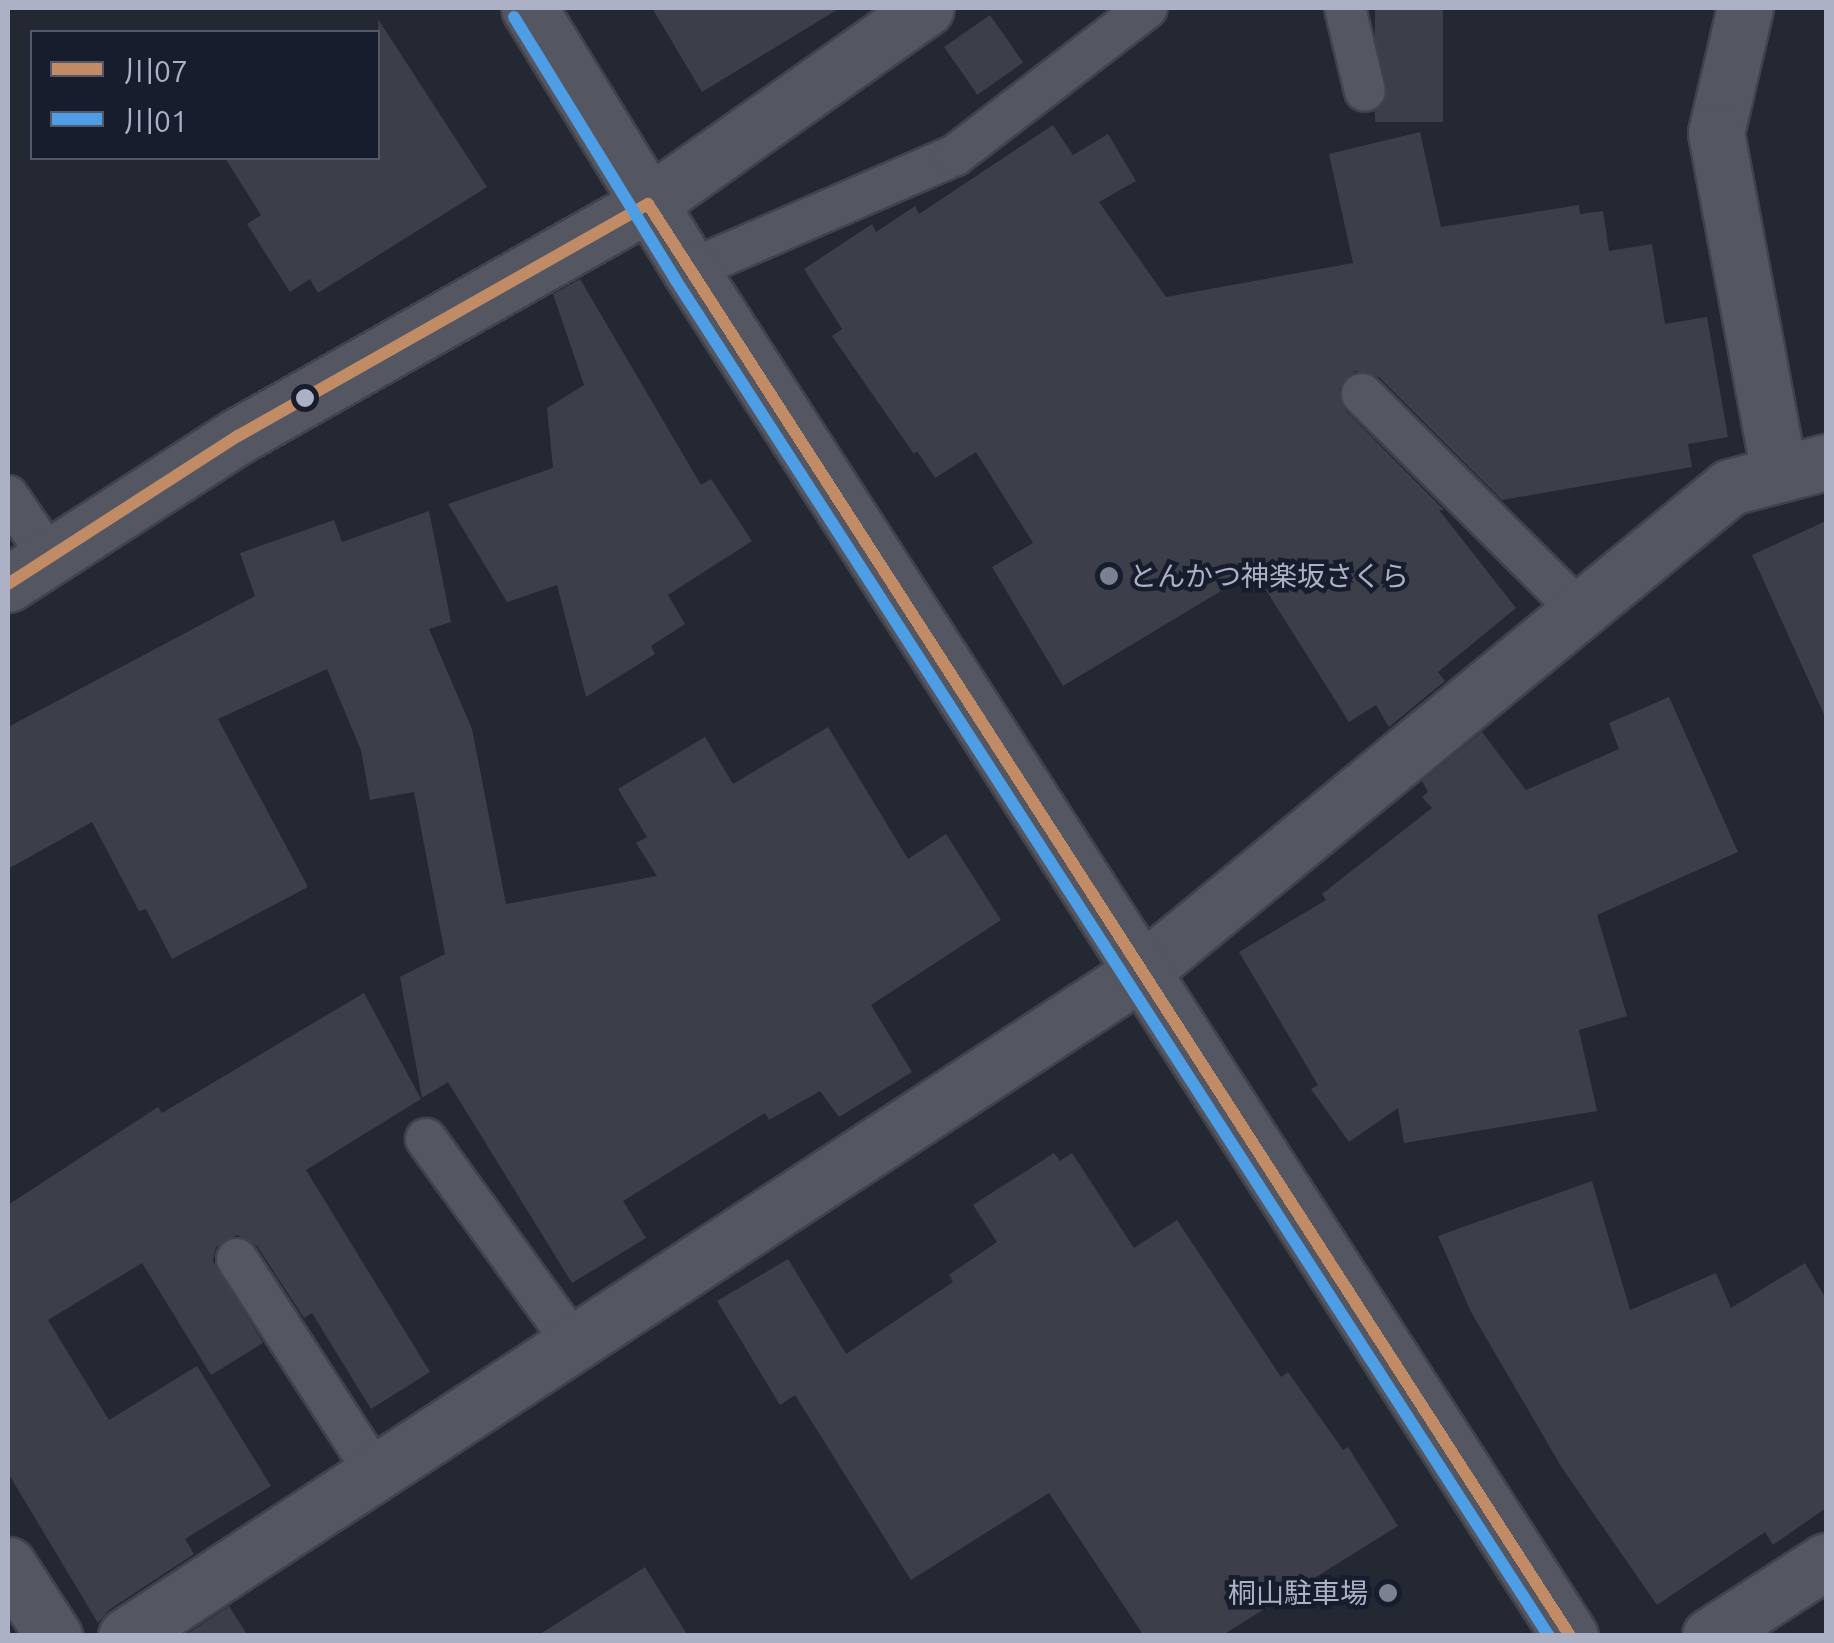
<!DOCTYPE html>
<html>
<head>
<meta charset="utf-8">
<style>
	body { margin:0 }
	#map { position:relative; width:1834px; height:1643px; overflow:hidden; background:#242832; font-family:Ubuntu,"Noto Sans JP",sans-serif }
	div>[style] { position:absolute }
	.building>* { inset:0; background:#3c3f49; transform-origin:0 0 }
	.roads { filter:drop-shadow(2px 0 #40434c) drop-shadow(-2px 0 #40434c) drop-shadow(0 2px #40434c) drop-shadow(0 -2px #40434c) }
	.service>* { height:40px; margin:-20px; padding:0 20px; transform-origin:20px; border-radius:20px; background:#545662 }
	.minor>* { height:55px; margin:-27.5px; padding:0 27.5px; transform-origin:27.5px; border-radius:27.5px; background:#545662 }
	.tertiary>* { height:55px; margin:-27.5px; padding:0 27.5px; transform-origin:27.5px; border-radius:27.5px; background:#545662 }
	.bus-1>* { height:12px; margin:-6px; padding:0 6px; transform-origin:6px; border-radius:6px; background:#c18c65 }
	.bus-2>* { height:12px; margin:-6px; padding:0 6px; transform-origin:6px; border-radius:6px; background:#4d9ee5 }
	.dots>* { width:28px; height:28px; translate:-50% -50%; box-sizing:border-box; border:5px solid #181d2d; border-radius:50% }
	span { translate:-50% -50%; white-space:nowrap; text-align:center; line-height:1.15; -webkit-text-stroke:9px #181d2d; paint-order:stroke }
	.poi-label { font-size:28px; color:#acb1c6 }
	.left { translate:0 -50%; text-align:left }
	.right { translate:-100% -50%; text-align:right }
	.frame { position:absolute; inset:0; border:10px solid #acb1c6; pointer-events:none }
	.legend { position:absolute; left:30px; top:30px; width:350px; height:130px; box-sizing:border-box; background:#181d2d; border:2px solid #53586a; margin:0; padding:12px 18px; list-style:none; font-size:30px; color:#acb1c6 }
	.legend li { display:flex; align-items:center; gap:20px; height:50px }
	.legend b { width:50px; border:2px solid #53586a }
</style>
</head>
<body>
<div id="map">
	<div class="building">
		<i style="clip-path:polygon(652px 8px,840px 8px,702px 92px)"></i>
		<i style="left:1375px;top:8px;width:68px;height:114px"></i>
		<i style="left:990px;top:15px;width:58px;height:56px;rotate:55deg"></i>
		<i style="clip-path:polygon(378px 19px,487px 187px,318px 293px,310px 279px,290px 292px,247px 224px,261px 215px,225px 158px,378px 158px)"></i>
		<i style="clip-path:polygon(1053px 125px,1073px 155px,1108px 134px,1136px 181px,1099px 202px,1166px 297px,1353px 263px,1329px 154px,1420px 132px,1441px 227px,1579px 205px,1580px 214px,1603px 211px,1609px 251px,1652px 244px,1665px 324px,1707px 317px,1728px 437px,1688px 444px,1692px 467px,1502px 500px,1379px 377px,1355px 371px,1339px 389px,1345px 410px,1444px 510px,1439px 510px,1516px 608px,1438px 672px,1445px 681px,1389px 727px,1376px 705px,1349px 722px,1254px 571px,1063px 686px,992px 567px,1033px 543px,976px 452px,935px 478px,917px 451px,914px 454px,832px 336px,842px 329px,804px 269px,872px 224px,876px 232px,915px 206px,919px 214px)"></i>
		<i style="clip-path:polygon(580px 279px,701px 485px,711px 479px,752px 541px,668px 595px,685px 624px,651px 646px,655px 654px,586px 697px,557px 585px,507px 602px,448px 504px,553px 468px,547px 408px,584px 385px,553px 294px)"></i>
		<i style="clip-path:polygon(429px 511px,451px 622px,429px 629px,472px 729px,506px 904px,657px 876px,636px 843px,647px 837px,618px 789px,705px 737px,733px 784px,828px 727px,908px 859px,946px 834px,1001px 920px,871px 1005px,912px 1072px,839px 1117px,820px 1091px,769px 1120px,765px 1113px,623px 1201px,646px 1238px,572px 1283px,448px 1082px,422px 1098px,400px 977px,445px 954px,414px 792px,370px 800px,361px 750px,327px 669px,218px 719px,308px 887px,172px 959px,146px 909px,139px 911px,92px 822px,8px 869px,8px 727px,255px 596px,240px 553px,334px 520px,342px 542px)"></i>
		<i style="clip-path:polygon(1826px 521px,1826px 719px,1752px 555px)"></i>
		<i style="clip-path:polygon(1669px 697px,1738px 852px,1597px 915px,1627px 1016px,1579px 1030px,1597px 1111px,1404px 1143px,1398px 1108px,1349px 1142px,1311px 1089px,1318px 1085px,1239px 952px,1326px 900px,1322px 894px,1432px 808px,1422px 797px,1428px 792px,1422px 781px,1482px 732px,1526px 790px,1619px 749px,1609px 723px)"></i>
		<i style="clip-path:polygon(364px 993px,421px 1099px,306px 1170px,430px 1372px,371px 1409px,312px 1313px,304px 1318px,257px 1246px,237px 1235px,216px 1247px,213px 1261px,263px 1343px,211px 1375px,142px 1263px,48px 1320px,109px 1420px,197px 1366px,271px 1486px,185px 1539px,194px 1554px,109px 1610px,98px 1623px,8px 1473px,8px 1205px,158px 1107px,162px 1113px)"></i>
		<i style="clip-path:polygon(1054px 1153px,1060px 1161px,1072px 1153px,1134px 1248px,1177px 1220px,1281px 1377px,1288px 1372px,1343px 1450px,1348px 1447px,1398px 1526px,1221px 1636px,1144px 1636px,1049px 1493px,911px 1580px,795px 1395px,780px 1405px,717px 1301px,788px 1259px,846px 1354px,953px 1282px,949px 1275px,997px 1242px,973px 1205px)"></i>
		<i style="clip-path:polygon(1592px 1181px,1630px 1310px,1716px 1273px,1731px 1308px,1805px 1263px,1826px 1299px,1826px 1508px,1773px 1545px,1765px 1532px,1657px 1605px,1562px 1468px,1471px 1312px,1438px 1236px)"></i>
		<i style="clip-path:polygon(645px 1567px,688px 1636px,537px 1636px)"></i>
		<i style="clip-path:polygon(229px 1606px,248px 1636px,184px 1636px)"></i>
	</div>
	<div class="roads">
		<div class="service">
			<i style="left:1345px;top:8px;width:85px;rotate:76.5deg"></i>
			<i style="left:690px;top:270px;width:288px;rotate:-23.4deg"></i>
			<i style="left:954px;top:156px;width:243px;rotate:-37.5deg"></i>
			<i style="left:1362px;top:394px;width:308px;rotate:44.9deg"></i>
			<i style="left:8px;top:496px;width:71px;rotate:55.9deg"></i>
			<i style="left:426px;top:1139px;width:251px;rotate:54.1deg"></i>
			<i style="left:237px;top:1259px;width:254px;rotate:57.1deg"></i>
		</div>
		<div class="minor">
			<i style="left:1745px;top:8px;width:128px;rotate:103.1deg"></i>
			<i style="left:1716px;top:133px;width:347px;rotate:79.5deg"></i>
			<i style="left:648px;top:204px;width:340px;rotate:-35.2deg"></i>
			<i style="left:126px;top:1636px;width:1213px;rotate:-33.19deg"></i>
			<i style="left:1141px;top:972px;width:763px;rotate:-39.47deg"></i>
			<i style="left:1730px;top:487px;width:99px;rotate:-14.6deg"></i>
		</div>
		<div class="tertiary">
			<i style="left:529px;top:8px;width:308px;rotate:58.4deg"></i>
			<i style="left:690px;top:270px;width:1625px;rotate:57.21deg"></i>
			<i style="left:8px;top:584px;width:274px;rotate:-32.8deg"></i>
			<i style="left:238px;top:436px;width:471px;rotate:-29.5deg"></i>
			<i style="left:8px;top:1565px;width:85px;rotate:57.1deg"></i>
			<i style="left:1710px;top:1636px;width:138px;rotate:-32.9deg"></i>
		</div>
	</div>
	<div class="bus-1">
		<i style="left:648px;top:204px;width:1703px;rotate:57.22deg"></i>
		<i style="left:8px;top:584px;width:274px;rotate:-32.8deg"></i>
		<i style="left:238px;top:436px;width:471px;rotate:-29.5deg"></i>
	</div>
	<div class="bus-2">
		<i style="left:514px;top:17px;width:308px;rotate:58.4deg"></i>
		<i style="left:675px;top:279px;width:1614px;rotate:57.22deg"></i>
	</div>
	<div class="dots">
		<i style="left:305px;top:398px;background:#acb1c6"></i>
		<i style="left:1109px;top:576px;background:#7c8192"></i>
		<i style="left:1388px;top:1593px;background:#7c8192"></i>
	</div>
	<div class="poi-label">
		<span class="left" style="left:1129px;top:576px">とんかつ神楽坂さくら</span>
		<span class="right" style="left:1368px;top:1593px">桐山駐車場</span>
	</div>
	<div class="frame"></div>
	<ul class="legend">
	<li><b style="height:12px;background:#c18c65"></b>川07</li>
	<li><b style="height:12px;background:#4d9ee5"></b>川01</li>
	</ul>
</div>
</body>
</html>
